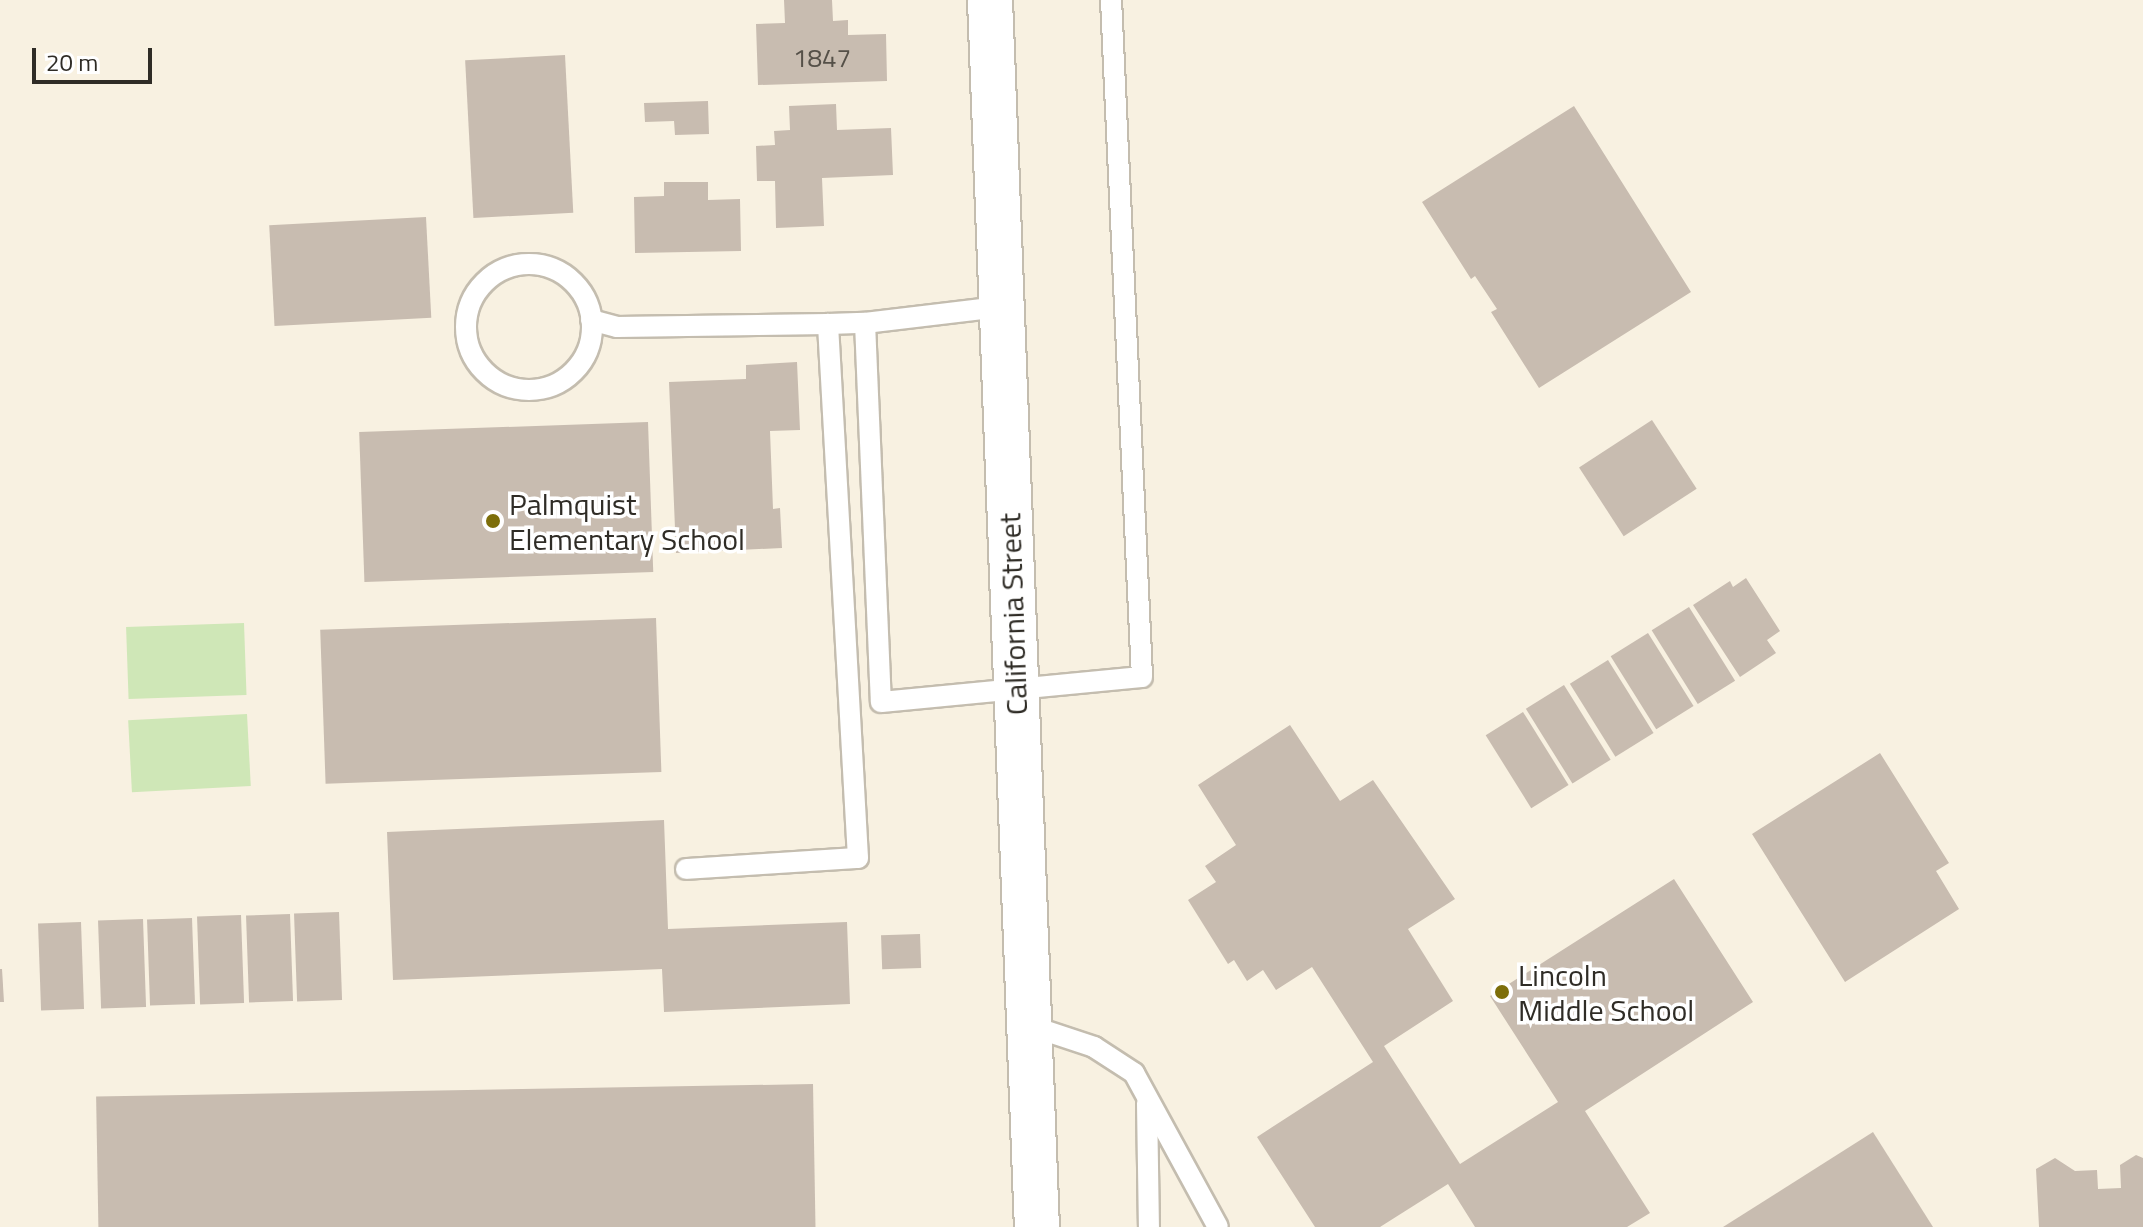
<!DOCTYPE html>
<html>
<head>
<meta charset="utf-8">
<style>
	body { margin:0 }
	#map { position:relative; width:2143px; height:1227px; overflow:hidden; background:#f8f1e1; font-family:"Titillium Web",sans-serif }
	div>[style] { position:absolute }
	.green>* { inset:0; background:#cfe7b7; transform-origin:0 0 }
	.building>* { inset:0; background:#c8bcb0; transform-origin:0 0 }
	.roads { filter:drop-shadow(2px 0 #c4bdaf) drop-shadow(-2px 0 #c4bdaf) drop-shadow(0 2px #c4bdaf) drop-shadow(0 -2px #c4bdaf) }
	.service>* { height:20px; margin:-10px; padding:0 10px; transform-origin:10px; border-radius:10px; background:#fff }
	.service>.ring { margin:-10px; padding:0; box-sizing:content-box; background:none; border:20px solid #fff; border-radius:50% }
	.secondary>* { height:44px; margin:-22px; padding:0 22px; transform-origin:22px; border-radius:22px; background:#fff }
	.dots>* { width:22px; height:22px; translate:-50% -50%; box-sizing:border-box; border:4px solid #fff; border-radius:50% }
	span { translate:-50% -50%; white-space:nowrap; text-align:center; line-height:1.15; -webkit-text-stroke:7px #fff; paint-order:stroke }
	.number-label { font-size:26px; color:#555048 }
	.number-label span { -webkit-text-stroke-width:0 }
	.poi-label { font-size:30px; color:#2f2c26 }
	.left { translate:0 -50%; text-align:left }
	.street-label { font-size:30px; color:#2f2c26 }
	.scale { position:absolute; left:32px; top:48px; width:120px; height:36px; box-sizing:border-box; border:4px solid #2f2c26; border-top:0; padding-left:10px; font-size:24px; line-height:28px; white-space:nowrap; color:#2f2c26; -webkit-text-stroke:6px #fff; paint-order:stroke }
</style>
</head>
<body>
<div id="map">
	<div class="green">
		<i style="left:244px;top:623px;width:72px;height:118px;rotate:88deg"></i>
		<i style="left:247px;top:714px;width:72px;height:119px;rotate:87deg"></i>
	</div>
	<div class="building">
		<i style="clip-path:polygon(784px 0,832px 0,833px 21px,848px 20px,848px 35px,886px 34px,887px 81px,758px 85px,756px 24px,785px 23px)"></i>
		<i style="left:565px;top:55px;width:158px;height:100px;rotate:87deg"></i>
		<i style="clip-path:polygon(708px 101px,709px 134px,675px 135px,674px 121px,645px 122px,644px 103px)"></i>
		<i style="clip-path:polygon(836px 104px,837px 130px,891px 128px,893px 175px,822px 178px,824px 226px,776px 228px,775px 181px,757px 181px,756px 146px,775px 145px,774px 131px,790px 130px,789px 106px)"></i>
		<i style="clip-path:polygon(1574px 106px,1691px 292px,1539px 388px,1491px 312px,1497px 309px,1475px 276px,1471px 279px,1422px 202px)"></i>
		<i style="clip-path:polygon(664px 182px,708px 182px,708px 200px,740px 199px,741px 251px,635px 253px,634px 197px,664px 196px)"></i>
		<i style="left:426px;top:217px;width:101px;height:157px;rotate:87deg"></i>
		<i style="clip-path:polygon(797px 362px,800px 430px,770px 431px,773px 509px,780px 508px,782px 548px,676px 553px,669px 382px,746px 379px,746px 365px)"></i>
		<i style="left:1652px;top:420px;width:82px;height:87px;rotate:57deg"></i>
		<i style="left:648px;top:422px;width:150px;height:289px;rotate:88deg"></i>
		<i style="clip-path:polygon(1746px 578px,1780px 631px,1767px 640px,1776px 653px,1740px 677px,1693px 605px,1730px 581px,1733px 587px)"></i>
		<i style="left:1689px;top:607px;width:87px;height:44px;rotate:58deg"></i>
		<i style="left:656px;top:618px;width:154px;height:336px;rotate:88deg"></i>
		<i style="left:1648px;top:633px;width:86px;height:44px;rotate:58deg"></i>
		<i style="left:1608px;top:660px;width:86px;height:45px;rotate:58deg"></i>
		<i style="left:1564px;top:685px;width:88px;height:45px;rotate:58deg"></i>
		<i style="left:1523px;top:712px;width:86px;height:44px;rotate:58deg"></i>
		<i style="clip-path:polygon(1290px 725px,1340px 801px,1373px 780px,1455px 899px,1408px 929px,1453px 1001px,1384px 1046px,1460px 1164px,1558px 1102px,1490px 996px,1674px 879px,1753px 1002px,1585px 1111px,1650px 1213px,1627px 1227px,1475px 1227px,1448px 1184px,1380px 1227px,1315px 1227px,1257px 1137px,1373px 1062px,1312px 967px,1276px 990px,1263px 970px,1247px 981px,1234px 960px,1228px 964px,1188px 900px,1216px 882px,1205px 866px,1236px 845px,1198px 785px)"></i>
		<i style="clip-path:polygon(1880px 753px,1949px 863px,1936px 871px,1959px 909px,1845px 982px,1752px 834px)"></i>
		<i style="clip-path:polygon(664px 820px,668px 929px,847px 922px,850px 1004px,664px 1012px,662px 969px,393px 980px,387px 832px)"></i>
		<i style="left:339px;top:912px;width:88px;height:45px;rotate:88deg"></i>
		<i style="left:290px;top:914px;width:87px;height:44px;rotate:88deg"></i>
		<i style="left:241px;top:915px;width:88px;height:44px;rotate:88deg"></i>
		<i style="left:192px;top:918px;width:86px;height:45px;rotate:88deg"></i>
		<i style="left:143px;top:919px;width:88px;height:45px;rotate:88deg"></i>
		<i style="left:81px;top:922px;width:87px;height:43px;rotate:88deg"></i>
		<i style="left:920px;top:934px;width:34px;height:39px;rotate:88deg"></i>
		<i style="clip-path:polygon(0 969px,2px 969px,4px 1002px,0 1002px)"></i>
		<i style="left:813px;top:1084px;width:143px;height:717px;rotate:89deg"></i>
		<i style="clip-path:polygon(1873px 1132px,1933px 1227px,1723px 1227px)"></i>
		<i style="clip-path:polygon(2136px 1155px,2143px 1158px,2143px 1227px,2039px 1227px,2036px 1169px,2055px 1158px,2075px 1171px,2097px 1170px,2098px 1189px,2121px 1188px,2120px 1165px)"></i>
	</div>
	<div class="roads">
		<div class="service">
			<i class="ring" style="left:466px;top:264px;width:106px;height:106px"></i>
			<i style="left:999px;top:307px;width:135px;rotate:173.2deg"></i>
			<i style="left:865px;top:323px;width:379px;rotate:87.6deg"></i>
			<i style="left:881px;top:702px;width:262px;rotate:-5.5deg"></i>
			<i style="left:1142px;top:677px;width:678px;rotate:-92.62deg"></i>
			<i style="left:591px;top:320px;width:27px;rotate:15deg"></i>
			<i style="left:617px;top:327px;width:211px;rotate:-0.8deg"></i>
			<i style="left:686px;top:869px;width:172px;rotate:-3.7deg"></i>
			<i style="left:858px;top:858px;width:535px;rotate:-93.22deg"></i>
			<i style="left:828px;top:324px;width:37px;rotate:-2deg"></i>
			<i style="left:1028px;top:1025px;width:70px;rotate:18.4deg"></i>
			<i style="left:1094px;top:1047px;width:48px;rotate:33deg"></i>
			<i style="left:1134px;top:1073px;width:175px;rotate:61.4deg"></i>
			<i style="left:1147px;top:1103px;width:124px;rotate:89.1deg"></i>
		</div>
		<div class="secondary">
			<i style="left:990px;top:0;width:1228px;rotate:87.81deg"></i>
		</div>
	</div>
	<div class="dots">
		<i style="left:493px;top:521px;background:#7d6e0a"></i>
		<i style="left:1502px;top:992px;background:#7d6e0a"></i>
	</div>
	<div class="number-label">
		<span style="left:822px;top:58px">1847</span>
	</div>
	<div class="poi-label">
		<span class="left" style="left:509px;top:521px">Palmquist<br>Elementary School</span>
		<span class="left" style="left:1518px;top:992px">Lincoln<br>Middle School</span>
	</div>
	<div class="street-label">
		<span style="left:1013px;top:614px;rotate:-92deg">California Street</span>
	</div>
	<div class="scale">20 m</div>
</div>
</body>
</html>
